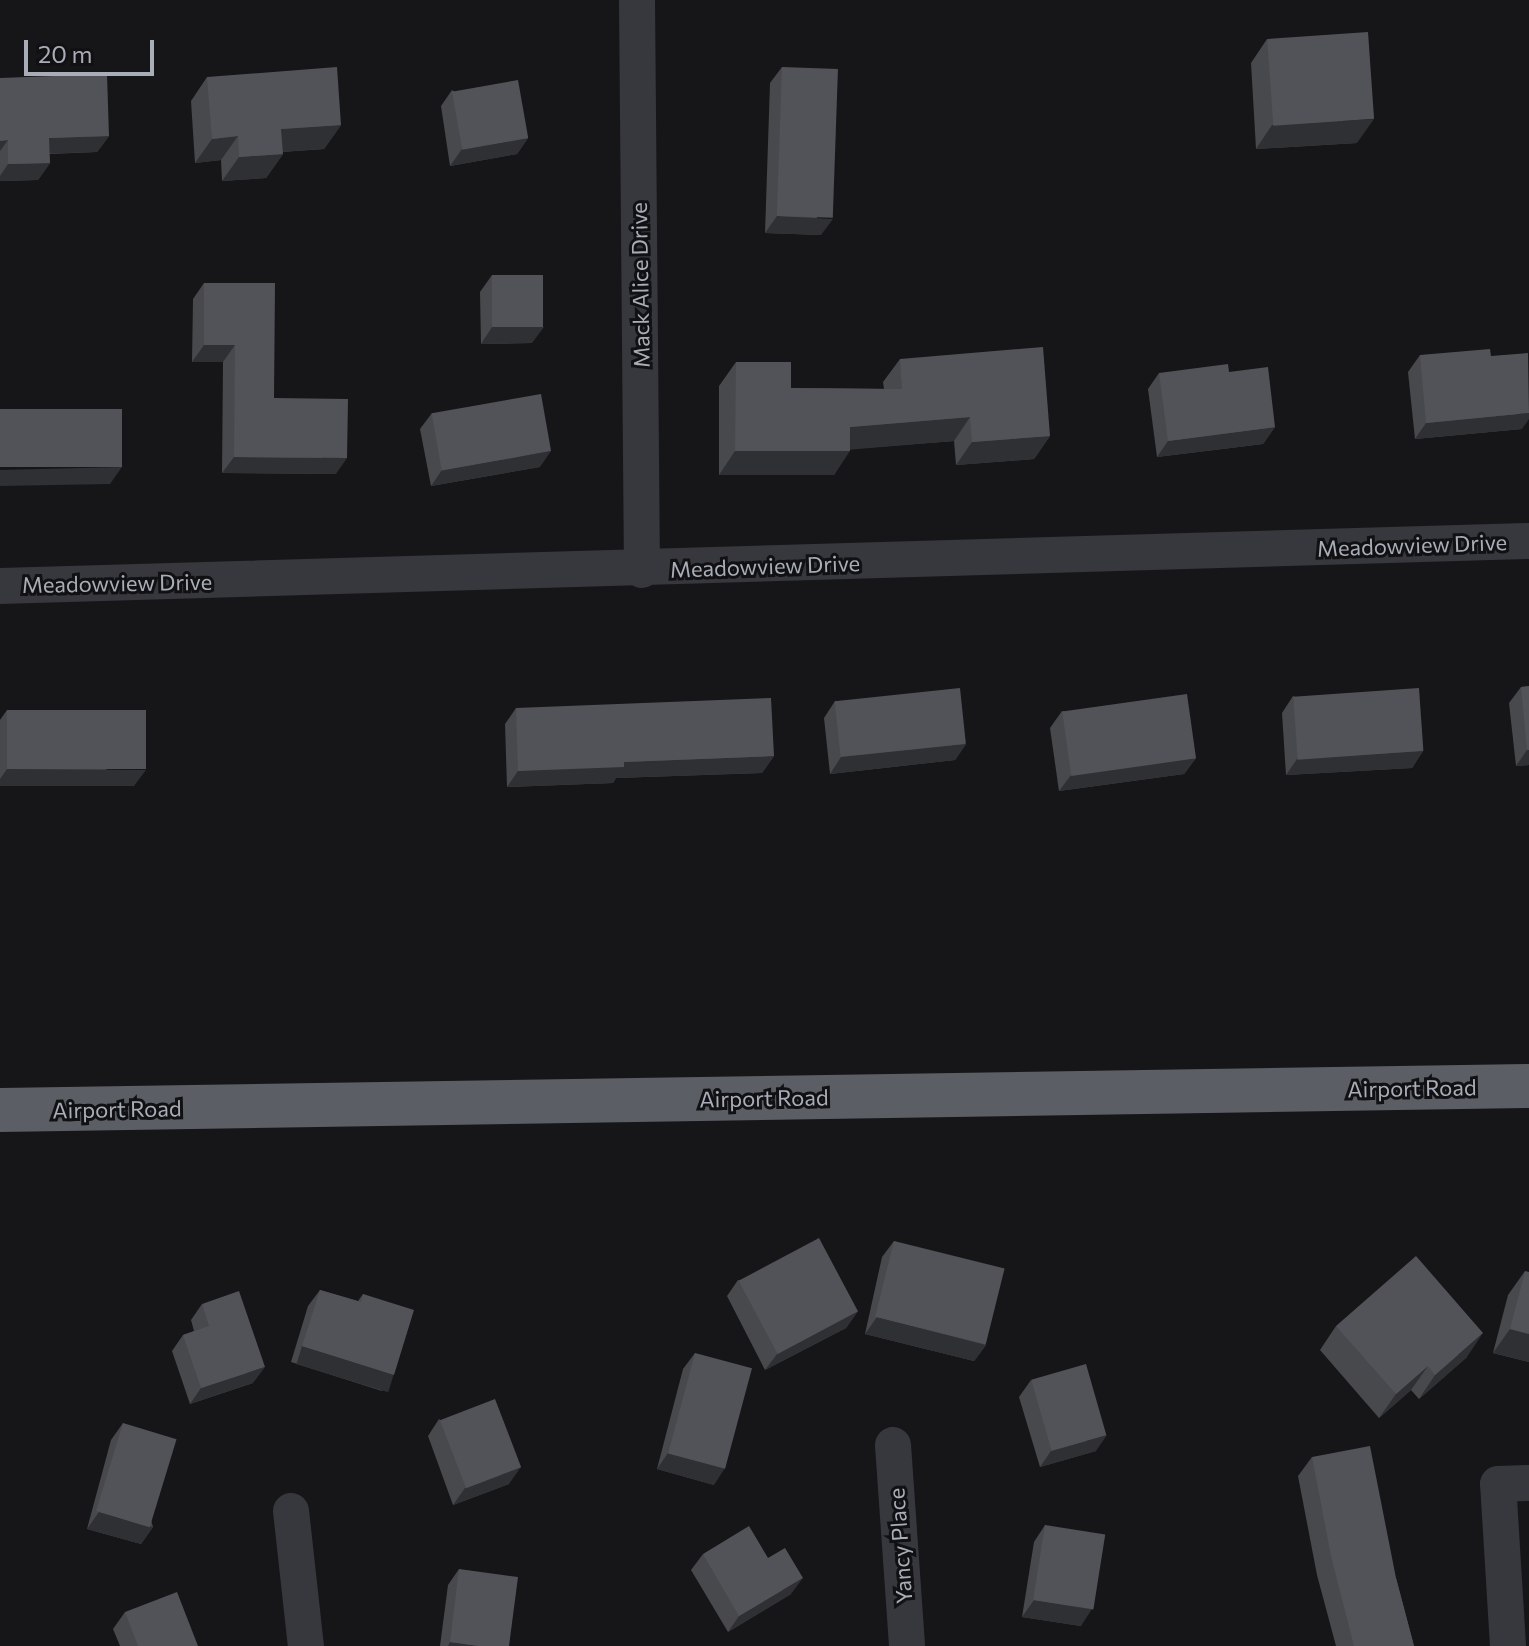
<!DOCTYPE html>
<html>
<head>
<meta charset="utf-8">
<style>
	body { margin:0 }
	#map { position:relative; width:1529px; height:1646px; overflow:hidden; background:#161618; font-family:Commissioner,sans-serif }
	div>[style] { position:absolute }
	.minor>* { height:36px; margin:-18px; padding:0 18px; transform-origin:18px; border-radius:18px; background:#37383d }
	.trunk>* { height:44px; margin:-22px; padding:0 22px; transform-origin:22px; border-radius:22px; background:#5b5e65 }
	.wall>* { inset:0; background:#47494d }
	.shaded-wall>* { inset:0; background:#2f3033; transform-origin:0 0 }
	.building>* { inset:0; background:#525359; transform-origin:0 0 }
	span { translate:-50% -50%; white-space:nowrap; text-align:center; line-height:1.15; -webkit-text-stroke:6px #111113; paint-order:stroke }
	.street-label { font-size:22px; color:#a8adb8 }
	.scale { position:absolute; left:24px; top:40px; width:130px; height:36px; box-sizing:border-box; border:4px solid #a8adb8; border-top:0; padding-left:10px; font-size:24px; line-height:28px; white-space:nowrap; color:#a8adb8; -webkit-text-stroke:6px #111113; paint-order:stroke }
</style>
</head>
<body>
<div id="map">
	<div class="minor">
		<i style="left:637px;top:0;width:570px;rotate:89.5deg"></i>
		<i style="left:0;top:586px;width:1530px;rotate:-1.69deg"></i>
		<i style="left:893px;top:1445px;width:201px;rotate:86deg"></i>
		<i style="left:291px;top:1511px;width:136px;rotate:83.7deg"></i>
		<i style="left:1508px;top:1646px;width:162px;rotate:-93.5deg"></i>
		<i style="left:1498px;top:1484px;width:31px;rotate:-2deg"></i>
	</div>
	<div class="trunk">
		<i style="left:0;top:1110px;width:1529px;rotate:-0.9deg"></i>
	</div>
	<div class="wall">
		<i style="clip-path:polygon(1267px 39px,1357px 143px,1256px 149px,1251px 63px)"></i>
		<i style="clip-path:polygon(782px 67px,821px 235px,765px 233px,770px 83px)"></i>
		<i style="clip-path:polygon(207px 77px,341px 125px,324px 149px,282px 152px,283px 154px,266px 178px,222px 181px,221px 160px,195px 163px,191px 101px)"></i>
		<i style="clip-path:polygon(0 78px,109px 136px,97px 152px,49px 154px,50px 163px,38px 180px,0 181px)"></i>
		<i style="clip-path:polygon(452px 90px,528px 138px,517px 154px,450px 166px,441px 106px)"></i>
		<i style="clip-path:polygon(492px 275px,532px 343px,481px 344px,480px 292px)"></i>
		<i style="clip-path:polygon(204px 283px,274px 398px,336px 474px,222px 473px,223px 362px,192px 362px,193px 299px)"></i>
		<i style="clip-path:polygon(1420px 355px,1491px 356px,1522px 429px,1415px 439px,1408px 372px)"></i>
		<i style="clip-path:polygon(900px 359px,1050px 436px,1034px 459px,956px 465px,954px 441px,850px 449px,834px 475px,719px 475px,719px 386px,736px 362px,791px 388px,884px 389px,883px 382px)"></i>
		<i style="clip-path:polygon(1159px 373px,1275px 427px,1263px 444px,1157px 457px,1148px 389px)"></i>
		<i style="clip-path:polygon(432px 413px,540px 467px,431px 486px,420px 429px)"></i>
		<i style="clip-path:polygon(1529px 686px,1529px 765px,1516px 766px,1509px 703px,1521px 687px)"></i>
		<i style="clip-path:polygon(1293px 696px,1423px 751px,1412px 768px,1286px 775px,1282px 713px)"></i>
		<i style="clip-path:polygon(835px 701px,966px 744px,955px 760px,830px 774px,824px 718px)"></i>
		<i style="clip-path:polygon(516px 708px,774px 756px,762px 773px,616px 778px,613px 783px,507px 787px,505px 724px)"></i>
		<i style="clip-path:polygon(7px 710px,134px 786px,0 786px,0 720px)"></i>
		<i style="clip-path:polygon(1062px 711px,1196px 758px,1184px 774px,1059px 791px,1050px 728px)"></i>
		<i style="clip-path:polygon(894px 1241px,986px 1345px,974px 1361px,865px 1334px,882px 1257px)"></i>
		<i style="clip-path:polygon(1525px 1271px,1529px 1362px,1493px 1353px,1508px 1295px)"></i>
		<i style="clip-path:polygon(738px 1280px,858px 1311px,846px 1328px,765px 1370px,727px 1296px)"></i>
		<i style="clip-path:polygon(320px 1290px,358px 1301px,363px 1294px,382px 1391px,291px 1362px,308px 1306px)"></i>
		<i style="clip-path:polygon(202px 1304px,253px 1383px,190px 1404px,172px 1351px,183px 1335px,194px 1331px,191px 1320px)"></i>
		<i style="clip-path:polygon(1336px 1326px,1467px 1357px,1419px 1399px,1411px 1390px,1379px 1418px,1320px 1350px)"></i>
		<i style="clip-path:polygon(695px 1353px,714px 1485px,657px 1469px,683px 1369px)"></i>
		<i style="clip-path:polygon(1031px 1380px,1096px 1451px,1040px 1467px,1019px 1397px)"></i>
		<i style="clip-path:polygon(439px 1419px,509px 1484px,453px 1505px,428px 1436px)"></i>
		<i style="clip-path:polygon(123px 1423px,153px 1527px,141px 1544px,87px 1529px,111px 1440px)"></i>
		<i style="clip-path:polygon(1312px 1457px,1396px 1578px,1414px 1646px,1336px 1646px,1317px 1575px,1298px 1476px)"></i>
		<i style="clip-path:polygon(1045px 1525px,1081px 1626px,1022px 1617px,1034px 1542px)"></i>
		<i style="clip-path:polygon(703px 1554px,791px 1594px,728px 1632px,691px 1570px)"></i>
		<i style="clip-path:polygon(459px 1569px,509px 1646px,440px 1646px,448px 1585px)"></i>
		<i style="clip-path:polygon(125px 1612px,198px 1646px,120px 1646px,113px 1629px)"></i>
	</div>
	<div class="shaded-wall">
		<i style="clip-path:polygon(1374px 119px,1357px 143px,1256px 149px,1272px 125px)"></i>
		<i style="clip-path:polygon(341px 125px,324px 149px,265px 153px,281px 129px)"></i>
		<i style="clip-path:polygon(109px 136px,97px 152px,37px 154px,49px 138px)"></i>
		<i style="clip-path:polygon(238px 136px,221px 160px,195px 163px,212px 139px)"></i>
		<i style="clip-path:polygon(528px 138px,517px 154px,450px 166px,462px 149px)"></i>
		<i style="clip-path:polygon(8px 140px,0 151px,0 141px)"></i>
		<i style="clip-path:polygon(283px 154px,266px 178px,222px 181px,239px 157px)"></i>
		<i style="clip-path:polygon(50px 163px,38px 180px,0 181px,0 176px,8px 164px)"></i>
		<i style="clip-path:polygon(777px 216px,833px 219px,821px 235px,765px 233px)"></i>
		<i style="clip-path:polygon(492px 327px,544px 327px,532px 343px,481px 344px)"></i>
		<i style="clip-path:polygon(204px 345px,235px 345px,223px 362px,192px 362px)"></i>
		<i style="clip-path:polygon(1529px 413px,1529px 419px,1522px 429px,1415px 439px,1426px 423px)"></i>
		<i style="clip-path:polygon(970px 417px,954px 441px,834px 451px,850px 427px)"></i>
		<i style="clip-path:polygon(1275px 427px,1263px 444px,1157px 457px,1168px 441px)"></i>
		<i style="clip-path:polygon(1050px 436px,1034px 459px,956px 465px,972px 442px)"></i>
		<i style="clip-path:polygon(551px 451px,540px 467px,431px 486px,442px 470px)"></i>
		<i style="clip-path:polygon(735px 451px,850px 451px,834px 475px,719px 475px)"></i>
		<i style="clip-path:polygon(234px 457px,347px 458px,336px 474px,222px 473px)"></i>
		<i style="clip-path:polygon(122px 467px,110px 484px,0 486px,0 470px)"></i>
		<i style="clip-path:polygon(966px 744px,955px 760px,830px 774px,841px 757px)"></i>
		<i style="clip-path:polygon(1527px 750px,1529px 750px,1529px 765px,1516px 766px)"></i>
		<i style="clip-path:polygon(1423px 751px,1412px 768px,1286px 775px,1297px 759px)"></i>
		<i style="clip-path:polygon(774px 756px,762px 773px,616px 778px,613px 783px,507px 787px,518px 771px,624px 762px)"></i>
		<i style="clip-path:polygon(1196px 758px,1184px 774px,1059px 791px,1071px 775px)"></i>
		<i style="clip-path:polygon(7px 769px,146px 770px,134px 786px,0 786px,0 779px)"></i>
		<i style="clip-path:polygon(858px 1311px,846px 1328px,765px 1370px,777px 1354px)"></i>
		<i style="clip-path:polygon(877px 1317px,986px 1345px,974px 1361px,865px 1334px)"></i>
		<i style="clip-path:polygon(1510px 1329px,1529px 1334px,1529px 1362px,1493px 1353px)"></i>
		<i style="clip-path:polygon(1483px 1333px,1467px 1357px,1419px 1399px,1435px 1375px)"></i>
		<i style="left:302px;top:1346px;width:96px;height:19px;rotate:17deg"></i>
		<i style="clip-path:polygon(1428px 1366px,1411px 1390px,1379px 1418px,1396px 1394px)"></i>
		<i style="clip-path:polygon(265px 1367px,253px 1383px,190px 1404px,201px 1388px)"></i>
		<i style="clip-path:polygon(1107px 1435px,1096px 1451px,1040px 1467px,1051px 1451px)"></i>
		<i style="clip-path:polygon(668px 1453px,725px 1468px,714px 1485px,657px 1469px)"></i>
		<i style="clip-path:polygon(521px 1467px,509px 1484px,453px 1505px,465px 1488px)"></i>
		<i style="clip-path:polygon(99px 1512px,153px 1527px,141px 1544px,87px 1529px)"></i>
		<i style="clip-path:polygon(803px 1578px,791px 1594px,728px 1632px,739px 1616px)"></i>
		<i style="clip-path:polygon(1034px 1600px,1092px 1609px,1081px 1626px,1022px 1617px)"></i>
		<i style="clip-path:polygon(450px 1642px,479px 1646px,448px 1646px)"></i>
	</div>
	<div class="building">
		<i style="left:1368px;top:32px;width:87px;height:101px;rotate:86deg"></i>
		<i style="clip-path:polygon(337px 67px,341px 125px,281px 129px,283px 154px,239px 157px,238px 136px,212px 139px,207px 77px)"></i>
		<i style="left:782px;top:67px;width:56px;height:149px;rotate:2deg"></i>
		<i style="clip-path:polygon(107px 74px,109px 136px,49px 138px,50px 163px,8px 164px,8px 140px,0 141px,0 78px)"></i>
		<i style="left:518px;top:80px;width:59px;height:67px;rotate:80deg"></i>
		<i style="left:492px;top:275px;width:51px;height:52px"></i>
		<i style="clip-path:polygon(204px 283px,275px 283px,274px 398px,348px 399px,347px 458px,234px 457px,235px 345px,204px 345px)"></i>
		<i style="clip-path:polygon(1043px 347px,1050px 436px,972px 442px,970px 417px,850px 427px,850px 451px,735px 451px,736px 362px,791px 362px,791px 388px,902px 389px,900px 359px)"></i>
		<i style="clip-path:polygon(1490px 349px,1491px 356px,1528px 353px,1529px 413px,1426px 423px,1420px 355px)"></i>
		<i style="clip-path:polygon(1228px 364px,1229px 372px,1268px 367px,1275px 427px,1168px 441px,1159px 373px)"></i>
		<i style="left:541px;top:394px;width:58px;height:111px;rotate:80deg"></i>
		<i style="left:122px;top:409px;width:58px;height:122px;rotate:90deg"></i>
		<i style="clip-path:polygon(1529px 686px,1529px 750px,1527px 750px,1521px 687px)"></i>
		<i style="left:960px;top:688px;width:56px;height:126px;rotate:84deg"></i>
		<i style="left:1419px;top:688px;width:63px;height:126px;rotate:86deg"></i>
		<i style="left:1187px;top:694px;width:65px;height:126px;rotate:82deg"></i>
		<i style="clip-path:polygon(771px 698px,774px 756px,624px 762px,624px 767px,518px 771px,516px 708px)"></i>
		<i style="left:7px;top:710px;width:139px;height:59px"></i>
		<i style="left:819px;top:1238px;width:83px;height:91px;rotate:62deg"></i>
		<i style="left:894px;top:1241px;width:114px;height:78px;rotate:14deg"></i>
		<i style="clip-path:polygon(1416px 1256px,1483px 1333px,1435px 1375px,1428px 1366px,1396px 1394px,1336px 1326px)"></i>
		<i style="clip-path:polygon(1525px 1271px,1529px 1272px,1529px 1334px,1510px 1329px)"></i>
		<i style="clip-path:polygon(320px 1290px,361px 1302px,363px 1294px,414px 1310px,394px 1375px,302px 1346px)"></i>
		<i style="clip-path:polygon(239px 1291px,265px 1367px,201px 1388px,183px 1335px,209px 1326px,202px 1304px)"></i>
		<i style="left:695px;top:1353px;width:59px;height:104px;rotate:15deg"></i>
		<i style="left:1086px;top:1364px;width:74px;height:57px;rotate:74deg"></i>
		<i style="left:495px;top:1399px;width:73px;height:59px;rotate:69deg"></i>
		<i style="left:123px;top:1423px;width:56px;height:92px;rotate:17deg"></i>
		<i style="clip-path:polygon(1370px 1446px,1396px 1578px,1414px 1646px,1354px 1646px,1331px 1556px,1312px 1457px)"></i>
		<i style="left:1045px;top:1525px;width:61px;height:76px;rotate:9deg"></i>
		<i style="clip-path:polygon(749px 1526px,768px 1558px,785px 1548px,803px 1578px,739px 1616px,703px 1554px)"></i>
		<i style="clip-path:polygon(459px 1569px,518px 1577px,509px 1646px,479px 1646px,450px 1642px)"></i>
		<i style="clip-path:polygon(177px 1592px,198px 1646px,138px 1646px,125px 1612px)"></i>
	</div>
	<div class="street-label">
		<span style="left:640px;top:285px;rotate:-91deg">Mack Alice Drive</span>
		<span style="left:1412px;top:545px;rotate:-2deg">Meadowview Drive</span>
		<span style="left:765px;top:566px;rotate:-2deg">Meadowview Drive</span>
		<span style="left:117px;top:583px;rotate:-1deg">Meadowview Drive</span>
		<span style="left:1412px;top:1088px;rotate:-1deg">Airport Road</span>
		<span style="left:764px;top:1098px;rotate:-1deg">Airport Road</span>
		<span style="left:117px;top:1109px;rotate:-1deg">Airport Road</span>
		<span style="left:900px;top:1546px;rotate:-94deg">Yancy Place</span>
	</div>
	<div class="scale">20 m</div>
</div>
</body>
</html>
